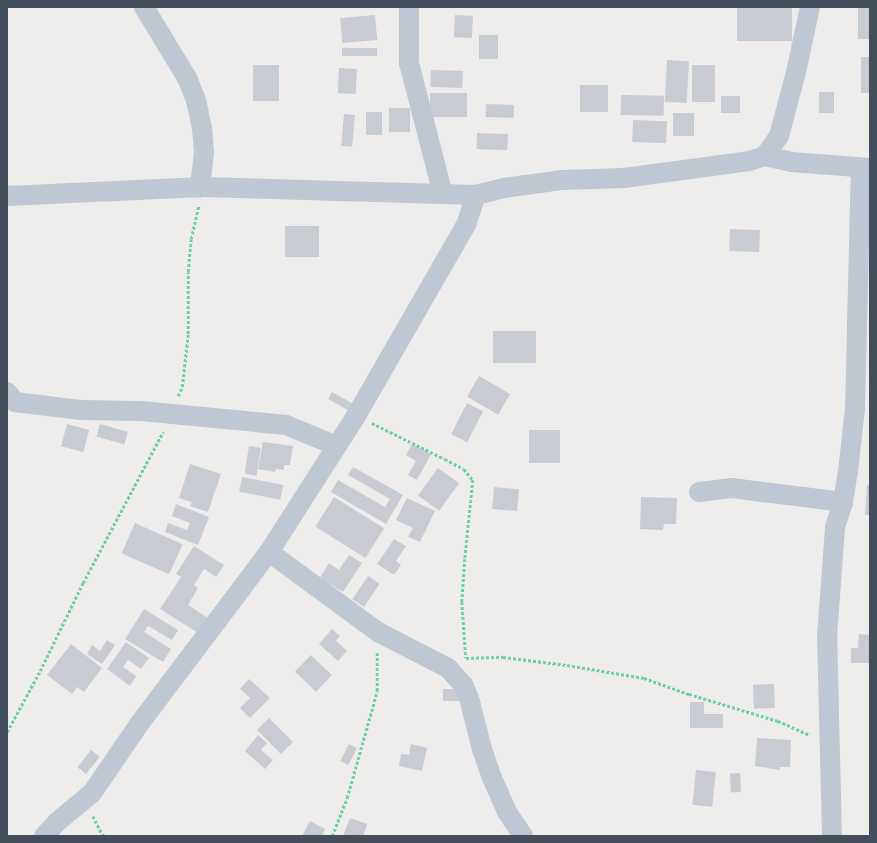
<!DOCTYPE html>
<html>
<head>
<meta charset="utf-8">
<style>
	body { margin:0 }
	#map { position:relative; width:877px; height:843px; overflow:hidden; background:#efecec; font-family:"Noto Sans",sans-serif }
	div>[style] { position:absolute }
	.building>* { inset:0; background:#c9cbd2; transform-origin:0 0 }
	.path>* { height:2.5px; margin-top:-1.25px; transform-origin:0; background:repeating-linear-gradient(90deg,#6fcfa8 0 3px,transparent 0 5px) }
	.minor>* { height:20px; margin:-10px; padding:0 10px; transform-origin:10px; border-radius:10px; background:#bfc7d3 }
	span { translate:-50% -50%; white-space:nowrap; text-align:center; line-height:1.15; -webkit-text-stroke:3.5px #fff; paint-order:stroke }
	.frame { position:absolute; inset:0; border:8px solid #444e5a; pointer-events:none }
</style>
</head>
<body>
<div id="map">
	<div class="building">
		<i style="left:737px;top:7px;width:55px;height:34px"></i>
		<i style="left:858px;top:7px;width:12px;height:32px"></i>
		<i style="left:375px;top:15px;width:25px;height:35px;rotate:85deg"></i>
		<i style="left:455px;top:15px;width:18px;height:22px;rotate:3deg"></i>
		<i style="left:479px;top:35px;width:19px;height:24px"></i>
		<i style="left:377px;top:48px;width:8px;height:35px;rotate:90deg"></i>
		<i style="left:861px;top:57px;width:9px;height:36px"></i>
		<i style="left:667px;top:60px;width:22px;height:42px;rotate:3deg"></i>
		<i style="left:253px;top:65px;width:26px;height:36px"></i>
		<i style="left:692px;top:65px;width:23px;height:37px"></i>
		<i style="left:339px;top:68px;width:18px;height:25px;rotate:3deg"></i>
		<i style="left:431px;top:70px;width:32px;height:17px;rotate:2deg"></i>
		<i style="left:580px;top:85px;width:28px;height:27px"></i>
		<i style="left:819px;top:92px;width:15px;height:21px"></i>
		<i style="left:430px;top:93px;width:37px;height:24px"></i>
		<i style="left:621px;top:95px;width:43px;height:20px;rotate:1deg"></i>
		<i style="left:721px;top:96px;width:19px;height:17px"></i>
		<i style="left:486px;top:104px;width:28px;height:13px;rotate:2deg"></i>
		<i style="left:389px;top:108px;width:21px;height:24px"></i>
		<i style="left:366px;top:112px;width:16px;height:23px"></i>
		<i style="left:673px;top:113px;width:21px;height:23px"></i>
		<i style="left:344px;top:114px;width:11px;height:32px;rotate:5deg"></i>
		<i style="left:633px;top:120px;width:34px;height:22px;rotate:2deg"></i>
		<i style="left:477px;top:133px;width:31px;height:16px;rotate:2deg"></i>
		<i style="left:285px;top:226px;width:34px;height:31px"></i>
		<i style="left:730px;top:229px;width:30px;height:22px;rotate:2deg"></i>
		<i style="left:493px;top:331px;width:43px;height:32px"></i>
		<i style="left:479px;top:376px;width:36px;height:24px;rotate:30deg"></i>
		<i style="left:332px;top:392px;width:23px;height:8px;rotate:29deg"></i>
		<i style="left:467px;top:403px;width:18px;height:35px;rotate:27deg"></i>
		<i style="left:67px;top:424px;width:23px;height:23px;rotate:15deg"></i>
		<i style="left:100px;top:424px;width:29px;height:13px;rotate:16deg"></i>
		<i style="left:529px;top:430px;width:31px;height:33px"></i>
		<i style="clip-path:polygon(263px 442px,293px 446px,290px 465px,284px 465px,284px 470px,276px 469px,275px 472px,258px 469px)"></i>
		<i style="clip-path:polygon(412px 444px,431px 454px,417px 480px,408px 475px,416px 461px,406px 455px)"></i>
		<i style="left:249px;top:446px;width:12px;height:28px;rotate:9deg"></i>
		<i style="clip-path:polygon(190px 464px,221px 474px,208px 512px,190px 506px,192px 502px,179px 498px)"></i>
		<i style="clip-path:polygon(353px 467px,403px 495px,386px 524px,331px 492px,338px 480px,385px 507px,390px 499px,348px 475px)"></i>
		<i style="left:438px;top:468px;width:26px;height:34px;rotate:36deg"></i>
		<i style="left:242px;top:477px;width:42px;height:15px;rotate:11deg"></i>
		<i style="clip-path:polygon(867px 485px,870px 485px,870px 515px,865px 515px)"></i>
		<i style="left:494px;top:487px;width:25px;height:22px;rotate:5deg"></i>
		<i style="left:334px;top:497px;width:59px;height:35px;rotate:32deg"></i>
		<i style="clip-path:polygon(641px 497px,677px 498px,676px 524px,664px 524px,663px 530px,640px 529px)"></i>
		<i style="clip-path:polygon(407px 498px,435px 511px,420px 542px,408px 537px,413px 528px,396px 520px)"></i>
		<i style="clip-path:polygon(176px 504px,209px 517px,198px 545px,165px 532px,168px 523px,187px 530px,190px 523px,172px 516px)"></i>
		<i style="left:135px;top:523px;width:52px;height:33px;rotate:24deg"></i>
		<i style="clip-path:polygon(394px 539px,406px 546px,396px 561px,401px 565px,394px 575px,377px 564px)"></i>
		<i style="clip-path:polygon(194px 546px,224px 565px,216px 577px,204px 569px,194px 585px,198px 588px,188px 605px,208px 618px,198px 633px,160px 609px,181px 577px,176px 574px)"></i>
		<i style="clip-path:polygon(349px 555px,362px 563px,343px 592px,320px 578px,329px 563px,339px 570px)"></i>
		<i style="left:368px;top:576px;width:14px;height:28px;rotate:34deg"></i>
		<i style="clip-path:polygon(144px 609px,178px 630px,172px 640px,148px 626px,144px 632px,171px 649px,163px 662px,125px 639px)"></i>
		<i style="clip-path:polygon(332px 629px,340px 636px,336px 641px,347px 651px,338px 661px,319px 644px)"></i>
		<i style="clip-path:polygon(859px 634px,870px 635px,870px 663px,851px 663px,851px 648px,858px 648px)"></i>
		<i style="clip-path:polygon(107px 640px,115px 645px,102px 664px,87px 654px,92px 645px,100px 651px)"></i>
		<i style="clip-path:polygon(126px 642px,149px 658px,141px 669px,128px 660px,123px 667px,136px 676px,130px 686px,107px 669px)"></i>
		<i style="clip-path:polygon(71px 644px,102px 668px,84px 692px,77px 687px,72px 694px,47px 675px)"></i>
		<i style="left:311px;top:655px;width:29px;height:23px;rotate:44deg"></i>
		<i style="clip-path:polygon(249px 679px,270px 698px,250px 718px,240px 708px,250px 698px,240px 689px)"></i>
		<i style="left:774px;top:684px;width:24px;height:21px;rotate:88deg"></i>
		<i style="left:465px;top:689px;width:12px;height:22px;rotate:90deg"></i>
		<i style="clip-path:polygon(690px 702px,704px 702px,704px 714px,723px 714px,723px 728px,690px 728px)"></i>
		<i style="left:269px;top:718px;width:34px;height:17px;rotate:45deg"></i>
		<i style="clip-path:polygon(258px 735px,267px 743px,261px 750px,273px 760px,265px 769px,245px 751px)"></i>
		<i style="clip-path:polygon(757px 738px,791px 740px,790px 767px,780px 767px,780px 770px,755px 766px)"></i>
		<i style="left:349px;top:744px;width:9px;height:19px;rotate:27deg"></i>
		<i style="clip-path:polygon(411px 744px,427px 748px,422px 771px,399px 766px,401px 754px,409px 755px)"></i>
		<i style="left:91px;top:750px;width:11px;height:22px;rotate:38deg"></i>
		<i style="left:696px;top:770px;width:20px;height:35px;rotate:6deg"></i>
		<i style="left:740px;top:773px;width:19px;height:10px;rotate:87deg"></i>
		<i style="clip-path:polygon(350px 818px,367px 824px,363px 836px,343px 836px)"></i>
		<i style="clip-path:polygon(310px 821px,325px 829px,322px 836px,302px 836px)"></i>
	</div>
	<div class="path">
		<i style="left:178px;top:396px;width:10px;rotate:-66deg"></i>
		<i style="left:182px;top:387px;width:53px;rotate:-83.5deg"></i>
		<i style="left:188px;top:334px;width:62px;rotate:-90deg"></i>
		<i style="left:188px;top:272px;width:33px;rotate:-85deg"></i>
		<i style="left:191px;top:239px;width:35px;rotate:-77deg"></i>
		<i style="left:372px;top:423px;width:81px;rotate:26.3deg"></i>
		<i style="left:445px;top:459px;width:21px;rotate:28deg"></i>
		<i style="left:464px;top:469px;width:14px;rotate:51deg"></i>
		<i style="left:473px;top:480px;width:79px;rotate:95.8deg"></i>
		<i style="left:465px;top:559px;width:43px;rotate:94deg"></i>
		<i style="left:462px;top:602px;width:56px;rotate:85.9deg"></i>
		<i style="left:466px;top:658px;width:37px;rotate:-2deg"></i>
		<i style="left:503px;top:657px;width:64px;rotate:7.1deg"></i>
		<i style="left:567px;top:665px;width:78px;rotate:9.6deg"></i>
		<i style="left:644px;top:678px;width:48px;rotate:19.6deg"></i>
		<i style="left:689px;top:694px;width:93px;rotate:16.9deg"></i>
		<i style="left:778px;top:721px;width:35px;rotate:24deg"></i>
		<i style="left:7px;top:732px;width:69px;rotate:-61.6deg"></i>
		<i style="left:40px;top:671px;width:98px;rotate:-64deg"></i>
		<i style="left:83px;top:583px;width:171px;rotate:-62.1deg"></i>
		<i style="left:93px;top:816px;width:20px;rotate:63deg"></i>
		<i style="left:102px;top:834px;width:4px;rotate:34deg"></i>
		<i style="left:332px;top:836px;width:41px;rotate:-68.5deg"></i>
		<i style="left:347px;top:798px;width:111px;rotate:-74.3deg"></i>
		<i style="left:377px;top:691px;width:38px;rotate:-90deg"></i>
	</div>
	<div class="minor">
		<i style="left:144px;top:7px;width:83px;rotate:58.8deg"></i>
		<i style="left:187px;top:78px;width:24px;rotate:68deg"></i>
		<i style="left:196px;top:100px;width:30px;rotate:78deg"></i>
		<i style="left:202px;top:129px;width:24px;rotate:85deg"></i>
		<i style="left:204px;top:153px;width:35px;rotate:97deg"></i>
		<i style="left:409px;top:7px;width:56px;rotate:90deg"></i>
		<i style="left:409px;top:63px;width:135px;rotate:75.5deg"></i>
		<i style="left:765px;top:156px;width:27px;rotate:13deg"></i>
		<i style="left:791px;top:162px;width:79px;rotate:4.3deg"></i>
		<i style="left:7px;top:196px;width:196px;rotate:-2.6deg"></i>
		<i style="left:203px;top:187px;width:273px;rotate:1.7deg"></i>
		<i style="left:476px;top:195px;width:29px;rotate:-14deg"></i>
		<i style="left:504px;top:188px;width:60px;rotate:-7.7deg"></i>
		<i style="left:563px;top:180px;width:61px;rotate:-1.9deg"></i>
		<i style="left:624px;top:178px;width:126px;rotate:-7.7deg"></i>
		<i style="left:749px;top:161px;width:17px;rotate:-17deg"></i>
		<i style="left:765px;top:156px;width:24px;rotate:-55deg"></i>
		<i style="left:779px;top:136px;width:66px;rotate:-75.1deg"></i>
		<i style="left:796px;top:72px;width:66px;rotate:-77.8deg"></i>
		<i style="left:7px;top:392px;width:13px;rotate:51deg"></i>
		<i style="left:15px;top:402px;width:65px;rotate:7deg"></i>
		<i style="left:80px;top:410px;width:61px;rotate:0.9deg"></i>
		<i style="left:141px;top:411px;width:146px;rotate:5.5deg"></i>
		<i style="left:286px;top:425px;width:55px;rotate:22.4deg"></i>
		<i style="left:699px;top:492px;width:32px;rotate:-7deg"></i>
		<i style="left:731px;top:488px;width:113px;rotate:7.1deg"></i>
		<i style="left:269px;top:552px;width:135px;rotate:36.3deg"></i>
		<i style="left:378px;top:632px;width:79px;rotate:27.2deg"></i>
		<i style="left:448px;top:668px;width:24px;rotate:48deg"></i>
		<i style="left:464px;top:686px;width:17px;rotate:69deg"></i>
		<i style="left:470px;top:702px;width:49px;rotate:75.7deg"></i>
		<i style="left:482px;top:749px;width:31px;rotate:71deg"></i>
		<i style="left:492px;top:778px;width:37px;rotate:66deg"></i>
		<i style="left:507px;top:812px;width:29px;rotate:56deg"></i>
		<i style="left:44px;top:836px;width:19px;rotate:-47deg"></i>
		<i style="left:57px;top:822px;width:45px;rotate:-39.6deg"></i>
		<i style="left:92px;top:793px;width:85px;rotate:-55.6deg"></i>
		<i style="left:140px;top:723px;width:214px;rotate:-53deg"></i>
		<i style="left:269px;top:552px;width:161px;rotate:-57.4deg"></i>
		<i style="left:356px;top:416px;width:220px;rotate:-60.1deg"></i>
		<i style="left:466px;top:225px;width:32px;rotate:-72deg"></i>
		<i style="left:832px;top:836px;width:199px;rotate:-91.4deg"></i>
		<i style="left:827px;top:637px;width:110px;rotate:-85.8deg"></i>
		<i style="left:835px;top:527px;width:26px;rotate:-72deg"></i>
		<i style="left:843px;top:502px;width:30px;rotate:-81deg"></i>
		<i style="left:848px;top:472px;width:63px;rotate:-83.7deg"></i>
		<i style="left:855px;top:409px;width:241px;rotate:-88.6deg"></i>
	</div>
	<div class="frame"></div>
</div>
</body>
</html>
